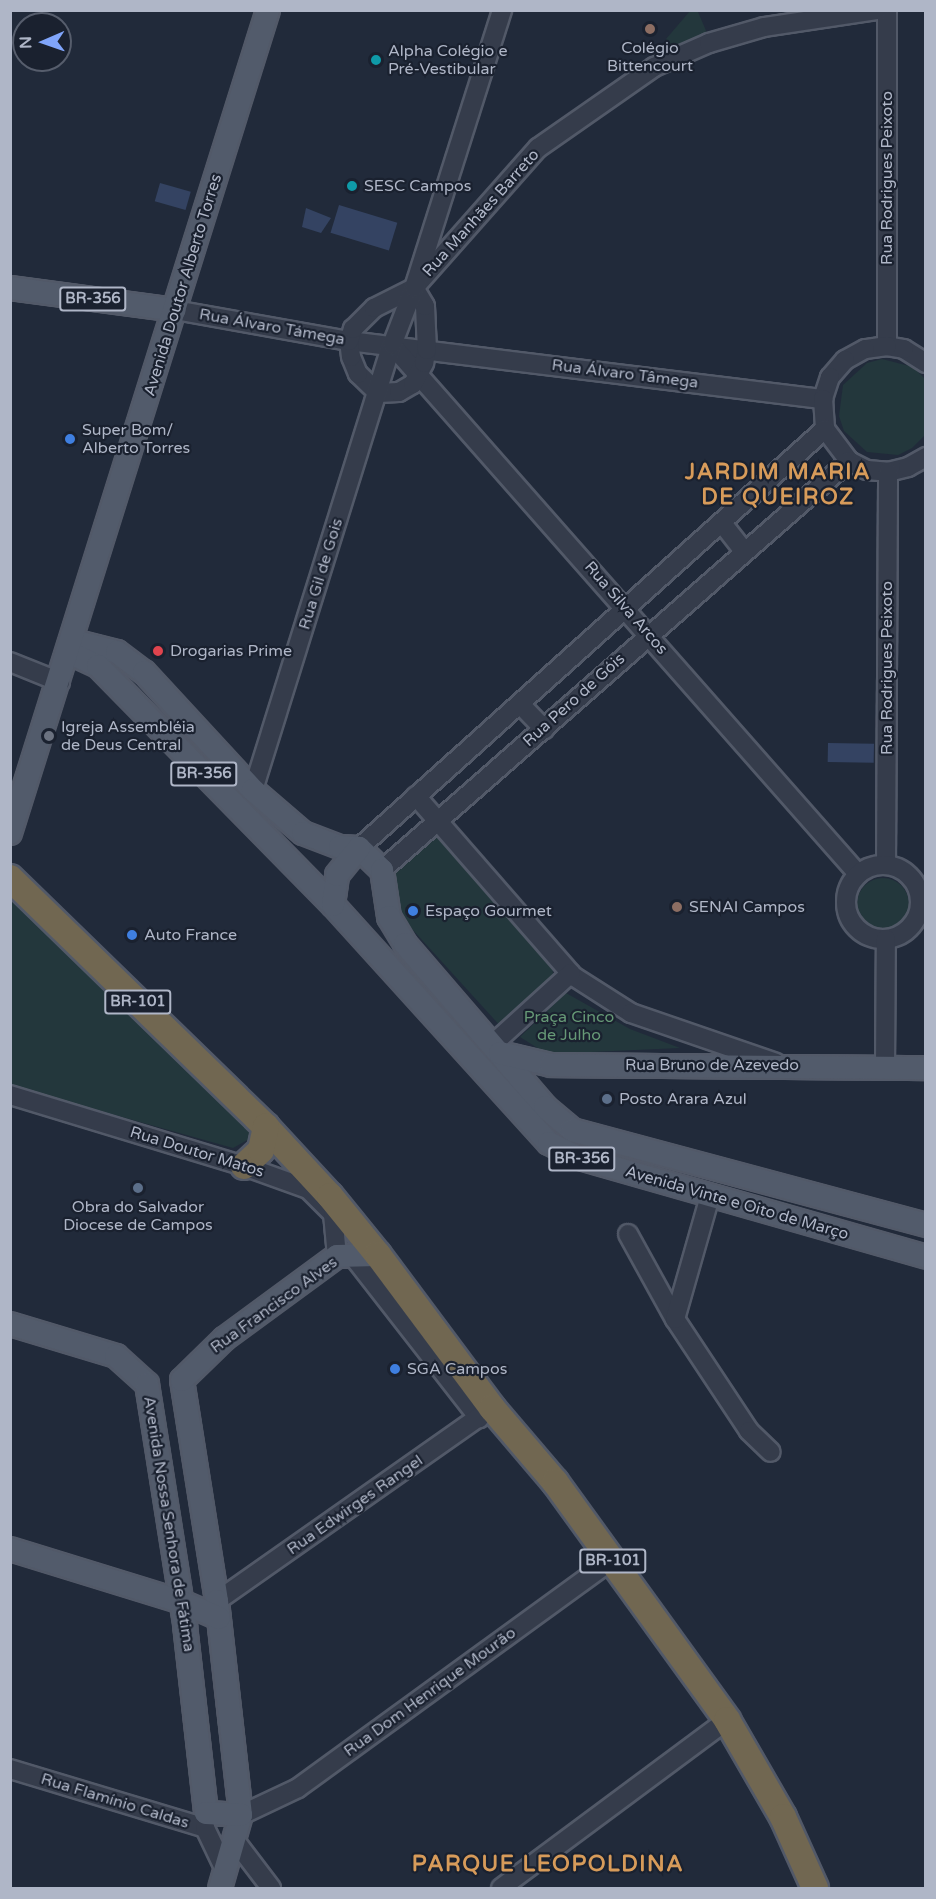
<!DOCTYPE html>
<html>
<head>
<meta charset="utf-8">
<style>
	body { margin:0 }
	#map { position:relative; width:936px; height:1899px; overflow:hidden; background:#212a3a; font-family:"Varela Round",sans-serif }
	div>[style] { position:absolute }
	.green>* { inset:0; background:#23373c }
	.round { border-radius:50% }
	.water>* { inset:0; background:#344362; transform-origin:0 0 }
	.roads { filter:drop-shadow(2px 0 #525968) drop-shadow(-2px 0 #525968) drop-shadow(0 2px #525968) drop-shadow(0 -2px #525968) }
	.minor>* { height:18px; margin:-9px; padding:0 9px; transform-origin:9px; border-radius:9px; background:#353c4b }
	.minor>.ring { margin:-9px; padding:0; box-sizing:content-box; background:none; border:18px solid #353c4b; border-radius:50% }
	.major>* { height:22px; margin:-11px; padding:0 11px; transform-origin:11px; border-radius:11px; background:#525b6b }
	.highway>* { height:26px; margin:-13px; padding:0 13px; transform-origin:13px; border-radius:13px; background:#716751 }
	.dots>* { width:16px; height:16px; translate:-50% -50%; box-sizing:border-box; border:3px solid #1a212f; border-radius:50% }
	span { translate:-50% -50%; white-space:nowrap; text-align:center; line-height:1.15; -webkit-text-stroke:4.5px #1a212f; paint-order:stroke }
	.shield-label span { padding:2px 4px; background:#1a212f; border:2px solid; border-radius:4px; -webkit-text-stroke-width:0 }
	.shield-label { font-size:15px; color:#afb6c7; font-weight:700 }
	.poi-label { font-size:16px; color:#afb6c7 }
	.left { translate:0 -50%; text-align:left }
	.street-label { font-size:16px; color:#afb6c7 }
	.park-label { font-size:16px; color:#669976 }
	.district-label { font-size:22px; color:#d79b5a; font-weight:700; letter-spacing:1.5px }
	.frame { position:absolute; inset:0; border:12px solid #afb6c7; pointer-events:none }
	.north { position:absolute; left:12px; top:12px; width:60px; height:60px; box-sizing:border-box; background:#1a212f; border:2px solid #565d6c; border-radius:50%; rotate:268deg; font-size:16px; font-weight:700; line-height:24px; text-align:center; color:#afb6c7 }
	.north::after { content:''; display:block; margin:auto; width:21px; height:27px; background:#80a5fb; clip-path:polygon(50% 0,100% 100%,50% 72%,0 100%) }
</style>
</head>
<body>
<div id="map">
	<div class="green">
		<i style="clip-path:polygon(690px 11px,698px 12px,707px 33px,673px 48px,666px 39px)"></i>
		<i style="clip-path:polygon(882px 359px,913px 367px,925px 379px,925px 435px,912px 448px,898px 455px,867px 452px,844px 431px,839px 416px,843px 385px,867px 363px)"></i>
		<i style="clip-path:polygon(441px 833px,552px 962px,553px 974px,548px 986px,503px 1029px,402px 918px,393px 896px,393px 874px)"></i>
		<i class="round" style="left:857px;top:878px;width:52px;height:52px"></i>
		<i style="clip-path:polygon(10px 897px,254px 1123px,251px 1138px,233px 1148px,11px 1086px)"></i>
		<i style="clip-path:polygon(566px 993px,630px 1029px,680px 1048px,547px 1054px,520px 1037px)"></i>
	</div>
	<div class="water">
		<i style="left:160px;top:183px;width:32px;height:19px;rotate:16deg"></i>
		<i style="left:339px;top:205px;width:61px;height:29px;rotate:17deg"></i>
		<i style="clip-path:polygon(306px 208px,331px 218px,321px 233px,302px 227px)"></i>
		<i style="left:828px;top:743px;width:46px;height:19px;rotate:1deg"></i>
	</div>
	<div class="roads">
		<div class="minor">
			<i style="left:887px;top:10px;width:336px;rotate:90deg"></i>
			<i style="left:175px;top:310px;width:177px;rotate:10.1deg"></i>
			<i style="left:349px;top:341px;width:478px;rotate:7deg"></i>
			<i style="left:392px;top:345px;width:705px;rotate:48.62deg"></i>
			<i style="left:926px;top:363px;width:26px;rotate:-148deg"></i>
			<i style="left:904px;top:349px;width:17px;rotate:-170deg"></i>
			<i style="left:887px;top:346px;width:22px;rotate:172deg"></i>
			<i style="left:865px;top:349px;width:23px;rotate:151deg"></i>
			<i style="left:845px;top:360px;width:23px;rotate:131deg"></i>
			<i style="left:830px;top:377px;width:23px;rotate:108deg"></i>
			<i style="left:823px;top:399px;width:30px;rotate:86deg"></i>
			<i style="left:825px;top:429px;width:40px;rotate:53deg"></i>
			<i style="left:849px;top:461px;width:20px;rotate:27deg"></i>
			<i style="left:867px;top:470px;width:21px;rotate:5deg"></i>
			<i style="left:888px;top:472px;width:21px;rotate:-14deg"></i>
			<i style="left:908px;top:467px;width:21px;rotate:-29deg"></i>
			<i style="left:378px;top:393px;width:28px;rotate:-136deg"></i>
			<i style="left:358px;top:374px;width:18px;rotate:-112deg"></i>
			<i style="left:351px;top:357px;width:16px;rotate:-97deg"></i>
			<i style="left:349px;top:341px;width:13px;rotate:-72deg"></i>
			<i style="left:353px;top:329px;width:30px;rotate:-45deg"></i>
			<i style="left:374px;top:308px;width:45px;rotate:-26.6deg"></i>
			<i style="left:414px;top:288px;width:187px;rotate:-48.5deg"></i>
			<i style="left:538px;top:148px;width:141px;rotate:-34.9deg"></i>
			<i style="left:654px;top:67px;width:60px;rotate:-23.6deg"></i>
			<i style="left:709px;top:43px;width:57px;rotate:-16.2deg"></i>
			<i style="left:764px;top:27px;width:115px;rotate:-8.5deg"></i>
			<i style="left:378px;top:393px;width:21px;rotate:-3deg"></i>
			<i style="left:399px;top:392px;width:16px;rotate:-30deg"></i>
			<i style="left:413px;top:384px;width:24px;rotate:-62deg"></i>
			<i style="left:424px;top:363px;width:13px;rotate:-77deg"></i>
			<i style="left:427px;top:350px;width:44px;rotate:-92.6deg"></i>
			<i style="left:425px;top:306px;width:21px;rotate:-121deg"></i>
			<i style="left:722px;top:523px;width:36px;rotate:52deg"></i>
			<i style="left:10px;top:662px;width:54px;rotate:21.8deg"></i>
			<i style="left:520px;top:704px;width:35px;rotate:46deg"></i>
			<i style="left:253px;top:790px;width:466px;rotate:-72.7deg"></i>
			<i style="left:392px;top:345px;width:61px;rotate:-68.9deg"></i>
			<i style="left:414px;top:288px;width:292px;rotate:-72.4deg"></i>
			<i style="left:416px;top:796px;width:239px;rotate:48.9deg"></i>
			<i style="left:573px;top:976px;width:69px;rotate:32.5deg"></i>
			<i style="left:631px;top:1013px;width:153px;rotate:19deg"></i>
			<i style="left:359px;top:848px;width:627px;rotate:-41.96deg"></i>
			<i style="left:886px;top:865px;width:393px;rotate:-89.7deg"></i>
			<i class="ring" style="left:846px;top:865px;width:56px;height:56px"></i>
			<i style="left:382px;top:870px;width:621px;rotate:-41.21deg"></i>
			<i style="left:493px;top:1044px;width:105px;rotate:-42.3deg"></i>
			<i style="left:885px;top:1068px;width:129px;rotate:-89.6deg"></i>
			<i style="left:10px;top:1095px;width:245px;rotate:16.9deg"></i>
			<i style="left:244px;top:1166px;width:68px;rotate:19.8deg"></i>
			<i style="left:308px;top:1189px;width:35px;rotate:45deg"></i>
			<i style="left:333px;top:1214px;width:42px;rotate:84.6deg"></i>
			<i style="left:628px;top:1234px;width:97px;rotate:61.1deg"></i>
			<i style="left:675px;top:1319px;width:134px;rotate:56.5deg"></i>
			<i style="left:749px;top:1431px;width:30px;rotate:44deg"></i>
			<i style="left:352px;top:1255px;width:207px;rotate:52.1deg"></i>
			<i style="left:675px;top:1319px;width:128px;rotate:-74.1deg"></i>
			<i style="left:217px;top:1601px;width:336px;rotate:-35.1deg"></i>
			<i style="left:10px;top:1769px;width:204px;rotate:16.8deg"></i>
			<i style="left:241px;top:1815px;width:63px;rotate:-25.3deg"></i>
			<i style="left:298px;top:1788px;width:388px;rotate:-36deg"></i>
			<i style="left:205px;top:1828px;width:49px;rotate:64.5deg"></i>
			<i style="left:236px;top:1842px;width:58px;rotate:52.7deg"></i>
			<i style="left:501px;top:1888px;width:282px;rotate:-36.6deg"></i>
		</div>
		<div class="major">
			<i style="left:10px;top:288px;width:166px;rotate:7.6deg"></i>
			<i style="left:73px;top:641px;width:45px;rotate:14deg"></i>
			<i style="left:117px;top:652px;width:34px;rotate:37deg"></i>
			<i style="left:144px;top:672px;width:161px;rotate:47.3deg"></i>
			<i style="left:253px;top:790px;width:66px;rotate:40.7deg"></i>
			<i style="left:303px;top:833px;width:40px;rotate:21deg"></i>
			<i style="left:340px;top:847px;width:19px;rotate:3deg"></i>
			<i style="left:359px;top:848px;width:32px;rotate:44deg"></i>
			<i style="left:382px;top:870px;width:48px;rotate:81.5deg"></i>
			<i style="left:389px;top:917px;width:31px;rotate:59deg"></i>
			<i style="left:405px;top:944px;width:215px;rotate:49.3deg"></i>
			<i style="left:545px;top:1107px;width:35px;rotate:40deg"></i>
			<i style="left:572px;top:1130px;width:367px;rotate:15deg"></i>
			<i style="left:70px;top:653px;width:31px;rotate:25deg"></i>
			<i style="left:98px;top:666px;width:335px;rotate:45.5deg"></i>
			<i style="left:333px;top:905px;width:321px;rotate:47.8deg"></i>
			<i style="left:549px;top:1143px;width:30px;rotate:27deg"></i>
			<i style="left:576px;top:1157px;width:364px;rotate:15.9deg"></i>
			<i style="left:10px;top:833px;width:862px;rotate:-72.59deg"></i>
			<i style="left:333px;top:905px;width:30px;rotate:-82deg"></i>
			<i style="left:337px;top:875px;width:35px;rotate:-51deg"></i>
			<i style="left:500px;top:1053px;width:52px;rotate:13.2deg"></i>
			<i style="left:551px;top:1065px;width:375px;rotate:0.5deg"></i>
			<i style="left:10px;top:1324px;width:111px;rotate:16.8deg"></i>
			<i style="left:116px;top:1356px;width:42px;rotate:42.1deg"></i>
			<i style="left:182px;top:1380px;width:224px;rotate:81deg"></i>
			<i style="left:217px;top:1601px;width:215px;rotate:83.6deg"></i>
			<i style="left:241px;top:1815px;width:76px;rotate:106deg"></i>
			<i style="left:182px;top:1380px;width:59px;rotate:-44.3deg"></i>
			<i style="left:224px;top:1339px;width:140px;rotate:-36.3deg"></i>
			<i style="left:337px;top:1256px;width:41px;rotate:-1.4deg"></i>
			<i style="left:147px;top:1384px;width:244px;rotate:81deg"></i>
			<i style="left:185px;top:1625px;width:189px;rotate:83.6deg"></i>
			<i style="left:206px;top:1813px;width:35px;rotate:3deg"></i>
			<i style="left:10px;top:1549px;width:180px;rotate:17.1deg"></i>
			<i style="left:182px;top:1602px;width:40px;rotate:23.4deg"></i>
		</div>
		<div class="highway">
			<i style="left:10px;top:878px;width:357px;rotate:44.2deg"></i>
			<i style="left:266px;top:1127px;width:94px;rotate:47.2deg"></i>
			<i style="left:330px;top:1196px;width:76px;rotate:50.9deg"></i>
			<i style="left:378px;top:1255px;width:191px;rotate:53.3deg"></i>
			<i style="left:492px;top:1408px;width:97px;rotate:49.6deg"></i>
			<i style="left:555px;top:1482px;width:294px;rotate:54.1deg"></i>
			<i style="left:727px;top:1720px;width:112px;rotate:60deg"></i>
			<i style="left:783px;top:1817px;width:78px;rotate:65.7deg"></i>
			<i style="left:244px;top:1166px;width:23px;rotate:-43deg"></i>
			<i style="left:261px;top:1150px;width:24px;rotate:-78deg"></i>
		</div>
	</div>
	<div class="dots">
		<i style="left:650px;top:29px;background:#8d6e63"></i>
		<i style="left:376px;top:60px;background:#0f9aa8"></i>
		<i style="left:352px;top:186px;background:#0f9aa8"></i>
		<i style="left:70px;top:439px;background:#3f7fe0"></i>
		<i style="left:158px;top:651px;background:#e0444e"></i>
		<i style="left:49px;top:736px;background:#6b7280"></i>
		<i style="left:677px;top:907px;background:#8d6e63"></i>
		<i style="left:413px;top:911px;background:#3f7fe0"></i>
		<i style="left:132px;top:935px;background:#3f7fe0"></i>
		<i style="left:607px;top:1099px;background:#5c6f8a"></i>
		<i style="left:138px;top:1188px;background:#5c6f8a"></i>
		<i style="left:395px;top:1369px;background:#3f7fe0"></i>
	</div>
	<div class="shield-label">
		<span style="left:93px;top:299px">BR-356</span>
		<span style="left:204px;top:774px">BR-356</span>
		<span style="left:138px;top:1002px">BR-101</span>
		<span style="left:582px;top:1159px">BR-356</span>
		<span style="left:613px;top:1561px">BR-101</span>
	</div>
	<div class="poi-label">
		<span style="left:650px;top:57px">Colégio<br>Bittencourt</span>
		<span class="left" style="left:388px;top:60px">Alpha Colégio e<br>Pré-Vestibular</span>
		<span class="left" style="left:364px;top:186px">SESC Campos</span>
		<span class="left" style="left:82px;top:439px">Super Bom/<br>Alberto Torres</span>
		<span class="left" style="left:170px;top:651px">Drogarias Prime</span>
		<span class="left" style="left:61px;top:736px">Igreja Assembléia<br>de Deus Central</span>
		<span class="left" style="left:689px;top:907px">SENAI Campos</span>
		<span class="left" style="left:425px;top:911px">Espaço Gourmet</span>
		<span class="left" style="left:144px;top:935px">Auto France</span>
		<span class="left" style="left:619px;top:1099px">Posto Arara Azul</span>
		<span style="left:138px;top:1216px">Obra do Salvador<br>Diocese de Campos</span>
		<span class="left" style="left:407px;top:1369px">SGA Campos</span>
	</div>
	<div class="street-label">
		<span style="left:887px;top:178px;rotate:-90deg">Rua Rodrigues Peixoto</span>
		<span style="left:481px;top:213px;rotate:-48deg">Rua Manhães Barreto</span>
		<span style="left:183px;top:285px;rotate:-73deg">Avenida Doutor Alberto Torres</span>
		<span style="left:272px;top:327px;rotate:10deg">Rua Álvaro Támega</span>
		<span style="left:625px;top:374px;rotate:7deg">Rua Álvaro Tâmega</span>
		<span style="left:321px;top:574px;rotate:-73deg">Rua Gil de Gois</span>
		<span style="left:626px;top:608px;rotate:49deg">Rua Silva Arcos</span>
		<span style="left:887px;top:668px;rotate:-90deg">Rua Rodrigues Peixoto</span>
		<span style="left:574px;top:700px;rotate:-42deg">Rua Pero de Góis</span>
		<span style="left:712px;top:1065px">Rua Bruno de Azevedo</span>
		<span style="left:197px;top:1152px;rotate:17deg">Rua Doutor Matos</span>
		<span style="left:737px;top:1203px;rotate:16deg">Avenida Vinte e Oito de Março</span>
		<span style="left:274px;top:1305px;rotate:-36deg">Rua Francisco Alves</span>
		<span style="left:355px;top:1505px;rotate:-35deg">Rua Edwirges Rangel</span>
		<span style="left:169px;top:1524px;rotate:81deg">Avenida Nossa Senhora de Fátima</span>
		<span style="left:430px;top:1692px;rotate:-36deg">Rua Dom Henrique Mourão</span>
		<span style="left:115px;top:1801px;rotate:17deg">Rua Flamínio Caldas</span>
	</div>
	<div class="park-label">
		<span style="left:569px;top:1026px">Praça Cinco<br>de Julho</span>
	</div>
	<div class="district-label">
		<span style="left:778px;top:485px">JARDIM MARIA<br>DE QUEIROZ</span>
		<span style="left:548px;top:1865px">PARQUE LEOPOLDINA</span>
	</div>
	<div class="frame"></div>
	<div class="north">N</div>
</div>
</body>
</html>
